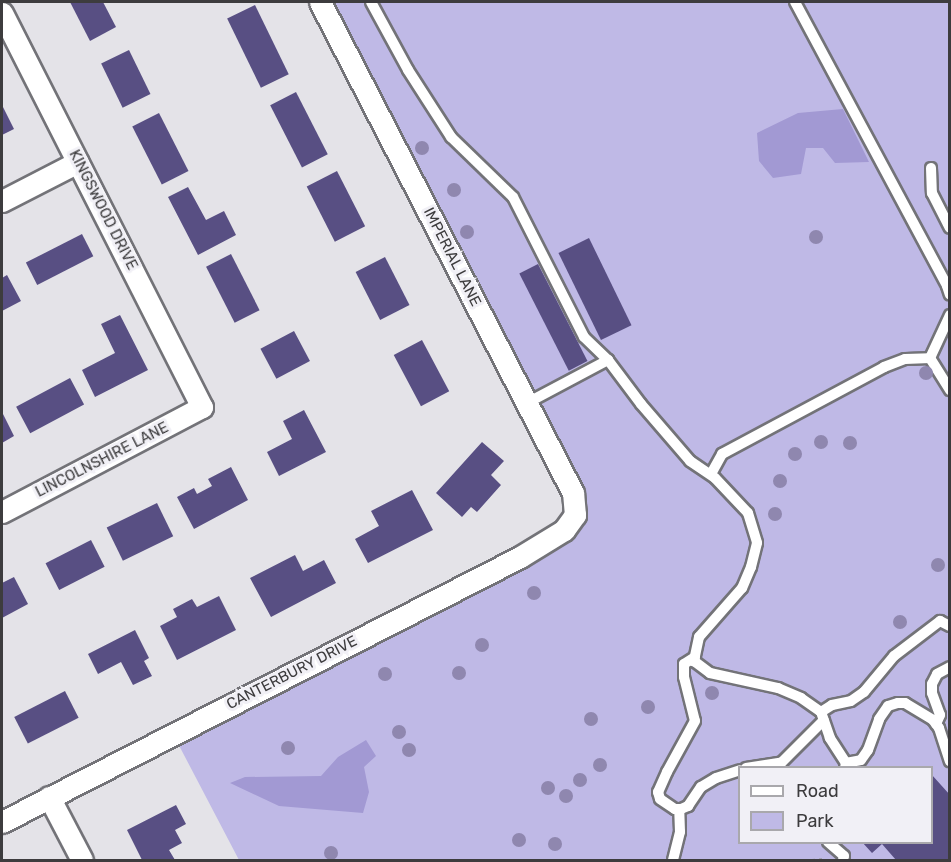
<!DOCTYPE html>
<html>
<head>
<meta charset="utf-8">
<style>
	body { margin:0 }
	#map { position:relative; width:951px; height:862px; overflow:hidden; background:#e4e3e8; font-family:Rubik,sans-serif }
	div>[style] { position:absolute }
	.green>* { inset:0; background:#bfb9e6 }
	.forest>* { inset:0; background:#a299d3 }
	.building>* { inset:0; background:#584f83; transform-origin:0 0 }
	.path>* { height:3px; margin-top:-1.5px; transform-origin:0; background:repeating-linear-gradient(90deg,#969598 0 3px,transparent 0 7.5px) }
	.roads { filter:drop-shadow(2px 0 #737378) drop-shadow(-2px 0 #737378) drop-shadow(0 2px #737378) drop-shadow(0 -2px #737378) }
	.service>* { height:10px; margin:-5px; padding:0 5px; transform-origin:5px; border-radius:5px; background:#fff }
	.minor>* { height:21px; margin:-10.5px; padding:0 10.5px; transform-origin:10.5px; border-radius:10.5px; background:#fff }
	.trees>* { width:14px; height:14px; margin:-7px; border-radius:50%; background:#8f87af }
	span { translate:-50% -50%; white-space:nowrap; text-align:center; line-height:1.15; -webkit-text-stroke:6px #f1f0f6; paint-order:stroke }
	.street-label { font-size:15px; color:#3d3c3e }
	.frame { position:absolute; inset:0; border:3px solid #3d3c3e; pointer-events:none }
	.legend { position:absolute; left:738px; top:766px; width:195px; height:78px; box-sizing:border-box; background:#f1f0f6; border:2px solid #a9a8ac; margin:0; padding:8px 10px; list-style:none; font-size:18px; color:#3d3c3e }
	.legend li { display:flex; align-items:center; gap:12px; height:30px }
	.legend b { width:30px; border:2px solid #a9a8ac }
</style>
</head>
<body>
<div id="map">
	<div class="green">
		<i style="clip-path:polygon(evenodd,320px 2px,949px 2px,949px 860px,239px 860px,173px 734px,575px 515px,320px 2px,740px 768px,932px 768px,932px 842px,740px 842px,740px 768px)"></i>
	</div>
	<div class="forest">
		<i style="clip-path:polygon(843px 109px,869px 162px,835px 163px,823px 148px,806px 148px,801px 174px,773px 178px,759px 161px,757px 133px,798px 113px)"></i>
		<i style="clip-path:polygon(366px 740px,376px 756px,364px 767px,369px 792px,363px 813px,279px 806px,230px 783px,245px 777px,321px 776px,338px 757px)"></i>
	</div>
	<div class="building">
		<i style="clip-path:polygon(70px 2px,103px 2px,116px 27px,90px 41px)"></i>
		<i style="left:255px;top:5px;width:77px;height:31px;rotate:64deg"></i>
		<i style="left:129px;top:50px;width:49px;height:31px;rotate:64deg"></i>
		<i style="left:296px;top:92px;width:70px;height:29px;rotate:63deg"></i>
		<i style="clip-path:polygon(2px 105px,14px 129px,2px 135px)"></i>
		<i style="left:159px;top:113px;width:65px;height:30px;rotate:63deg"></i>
		<i style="left:337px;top:171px;width:62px;height:34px;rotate:63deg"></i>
		<i style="clip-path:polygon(188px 187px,206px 220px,224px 211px,236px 235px,198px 255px,168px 197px)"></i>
		<i style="left:82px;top:234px;width:25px;height:63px;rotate:63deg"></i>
		<i style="left:589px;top:238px;width:97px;height:34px;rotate:64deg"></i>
		<i style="left:231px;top:254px;width:63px;height:28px;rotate:63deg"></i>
		<i style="left:385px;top:257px;width:54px;height:33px;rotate:63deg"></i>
		<i style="left:538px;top:264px;width:109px;height:21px;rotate:63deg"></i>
		<i style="clip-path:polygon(7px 275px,21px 301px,2px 311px,2px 278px)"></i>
		<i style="clip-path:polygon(120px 315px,148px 370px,95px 397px,82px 370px,115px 353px,101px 324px)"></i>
		<i style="left:294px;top:331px;width:34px;height:38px;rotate:62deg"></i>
		<i style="left:422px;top:340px;width:58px;height:32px;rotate:62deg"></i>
		<i style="left:70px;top:378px;width:30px;height:61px;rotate:62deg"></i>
		<i style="clip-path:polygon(304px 410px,326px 452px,279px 476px,267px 452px,292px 439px,283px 421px)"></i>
		<i style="clip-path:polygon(2px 412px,14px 436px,2px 443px)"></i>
		<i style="clip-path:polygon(482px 442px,504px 461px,491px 475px,501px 485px,477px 512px,471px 507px,462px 517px,436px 493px)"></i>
		<i style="clip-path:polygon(231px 467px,248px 500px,194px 529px,177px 497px,194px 488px,197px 494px,212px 486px,208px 479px)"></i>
		<i style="clip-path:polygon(412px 490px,433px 530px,368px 563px,355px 539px,379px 526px,371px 511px)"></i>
		<i style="left:157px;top:503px;width:37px;height:56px;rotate:64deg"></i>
		<i style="left:91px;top:540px;width:30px;height:51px;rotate:63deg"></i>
		<i style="clip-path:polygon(295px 555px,303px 571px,324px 560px,336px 583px,271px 617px,250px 578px)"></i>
		<i style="clip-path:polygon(14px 577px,28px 604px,2px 618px,2px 583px)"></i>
		<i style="clip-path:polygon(219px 596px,236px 630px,177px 660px,160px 626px,177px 617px,173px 609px,192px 599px,197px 607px)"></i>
		<i style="clip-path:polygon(135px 630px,149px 658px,144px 661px,152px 676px,133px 685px,121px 662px,98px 674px,88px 654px)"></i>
		<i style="left:65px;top:691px;width:30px;height:57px;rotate:63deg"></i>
		<i style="clip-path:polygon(932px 775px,950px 795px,950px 860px,896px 860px,882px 844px,872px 853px,862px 842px,932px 842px)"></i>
		<i style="clip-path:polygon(176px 805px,186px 824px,175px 830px,182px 843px,169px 850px,175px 860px,142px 860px,127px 830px)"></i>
	</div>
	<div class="path">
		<i style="left:812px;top:860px;width:14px;rotate:-4deg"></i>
	</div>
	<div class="roads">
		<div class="service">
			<i style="left:371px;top:2px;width:77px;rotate:61.4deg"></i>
			<i style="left:408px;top:70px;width:80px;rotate:57.3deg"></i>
			<i style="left:451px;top:137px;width:86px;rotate:44.1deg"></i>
			<i style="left:513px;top:197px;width:157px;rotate:63.1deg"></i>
			<i style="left:584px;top:337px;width:33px;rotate:44deg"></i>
			<i style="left:608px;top:360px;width:55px;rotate:53.1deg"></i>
			<i style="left:641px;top:404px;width:75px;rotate:49.3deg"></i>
			<i style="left:690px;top:461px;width:30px;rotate:34deg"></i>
			<i style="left:715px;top:478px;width:48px;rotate:46.7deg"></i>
			<i style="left:748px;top:513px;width:31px;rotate:73deg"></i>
			<i style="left:757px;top:543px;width:25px;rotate:104deg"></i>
			<i style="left:751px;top:567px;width:23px;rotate:113deg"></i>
			<i style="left:742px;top:588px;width:65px;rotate:131.3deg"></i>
			<i style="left:699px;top:637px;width:25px;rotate:102deg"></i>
			<i style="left:694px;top:661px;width:20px;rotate:37deg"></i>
			<i style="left:710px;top:673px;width:70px;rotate:12.4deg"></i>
			<i style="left:778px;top:688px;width:25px;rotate:23deg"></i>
			<i style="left:801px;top:698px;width:24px;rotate:35deg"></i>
			<i style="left:795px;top:2px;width:322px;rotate:61.8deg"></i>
			<i style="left:947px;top:286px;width:9px;rotate:72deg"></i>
			<i style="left:931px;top:168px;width:25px;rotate:88deg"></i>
			<i style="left:932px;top:193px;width:39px;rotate:63deg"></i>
			<i style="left:950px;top:315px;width:47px;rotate:114.9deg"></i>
			<i style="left:930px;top:358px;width:38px;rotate:58deg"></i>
			<i style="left:527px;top:403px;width:92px;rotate:-28deg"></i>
			<i style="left:711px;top:474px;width:23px;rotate:-61deg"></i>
			<i style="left:722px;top:454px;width:184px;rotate:-28.2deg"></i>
			<i style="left:884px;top:367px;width:22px;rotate:-21deg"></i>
			<i style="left:905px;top:359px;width:25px;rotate:-2deg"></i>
			<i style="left:695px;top:657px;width:13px;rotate:148deg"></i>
			<i style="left:684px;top:664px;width:13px;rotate:90deg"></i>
			<i style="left:684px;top:677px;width:45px;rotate:76deg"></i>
			<i style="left:695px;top:721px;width:58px;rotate:118.8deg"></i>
			<i style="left:667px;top:772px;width:22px;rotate:114deg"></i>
			<i style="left:658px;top:792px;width:7px;rotate:74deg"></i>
			<i style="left:660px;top:799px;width:18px;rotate:34deg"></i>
			<i style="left:675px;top:809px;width:6px"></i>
			<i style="left:681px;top:809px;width:8px;rotate:-23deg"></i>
			<i style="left:688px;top:806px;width:23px;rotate:-56deg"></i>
			<i style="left:701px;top:787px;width:17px;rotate:-31deg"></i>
			<i style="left:716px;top:778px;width:25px;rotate:-18deg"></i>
			<i style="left:936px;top:724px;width:10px;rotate:-66deg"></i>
			<i style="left:940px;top:715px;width:23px;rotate:-110deg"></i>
			<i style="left:932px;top:693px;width:9px;rotate:-90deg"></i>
			<i style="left:932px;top:684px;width:11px;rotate:-63deg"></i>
			<i style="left:937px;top:674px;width:15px;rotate:-28deg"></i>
			<i style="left:846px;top:763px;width:15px;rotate:-11deg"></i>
			<i style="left:861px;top:760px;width:12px;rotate:-55deg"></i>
			<i style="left:868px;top:750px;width:33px;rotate:-70deg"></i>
			<i style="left:879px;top:719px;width:16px;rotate:-55deg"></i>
			<i style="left:888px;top:706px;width:10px;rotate:-17deg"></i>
			<i style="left:898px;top:703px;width:7px"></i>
			<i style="left:905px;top:703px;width:33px;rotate:31deg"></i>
			<i style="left:933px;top:720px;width:10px;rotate:53deg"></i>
			<i style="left:939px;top:728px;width:35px;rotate:72deg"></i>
			<i style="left:746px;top:768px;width:36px;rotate:-9deg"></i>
			<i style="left:782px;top:762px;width:59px;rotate:-45deg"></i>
			<i style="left:845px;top:768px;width:5px;rotate:-79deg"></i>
			<i style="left:846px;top:763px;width:30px;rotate:-123deg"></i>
			<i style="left:830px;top:738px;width:28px;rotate:-109deg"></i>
			<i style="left:821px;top:712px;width:13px;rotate:-32deg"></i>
			<i style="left:832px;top:705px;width:19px;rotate:-12deg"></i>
			<i style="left:851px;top:701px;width:16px;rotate:-35deg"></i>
			<i style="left:864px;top:692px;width:47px;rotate:-50.2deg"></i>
			<i style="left:894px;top:656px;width:58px;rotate:-37.3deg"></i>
			<i style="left:940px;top:621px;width:11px;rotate:27deg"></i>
			<i style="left:828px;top:842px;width:21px;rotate:41deg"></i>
			<i style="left:844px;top:856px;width:4px;rotate:104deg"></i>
			<i style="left:673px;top:860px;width:29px;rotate:-76deg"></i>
			<i style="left:680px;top:832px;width:23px;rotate:-92deg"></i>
		</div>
		<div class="minor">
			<i style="left:2px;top:13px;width:442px;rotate:63.1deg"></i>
			<i style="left:202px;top:407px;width:226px;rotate:152.3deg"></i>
			<i style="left:2px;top:201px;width:85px;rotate:-27.2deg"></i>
			<i style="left:49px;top:797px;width:71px;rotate:62.4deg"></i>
			<i style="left:2px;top:822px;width:582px;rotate:-27.09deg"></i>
			<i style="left:520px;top:557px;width:52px;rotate:-31.5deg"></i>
			<i style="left:564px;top:530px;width:19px;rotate:-54deg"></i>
			<i style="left:575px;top:515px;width:22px;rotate:-95deg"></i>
			<i style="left:573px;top:493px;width:552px;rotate:-117.26deg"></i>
		</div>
	</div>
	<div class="trees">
		<i style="left:422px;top:148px"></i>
		<i style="left:454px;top:190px"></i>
		<i style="left:467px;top:232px"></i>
		<i style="left:816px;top:237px"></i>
		<i style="left:926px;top:373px"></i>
		<i style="left:821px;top:442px"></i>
		<i style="left:850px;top:443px"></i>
		<i style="left:795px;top:454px"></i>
		<i style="left:780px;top:481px"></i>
		<i style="left:775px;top:514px"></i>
		<i style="left:938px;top:565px"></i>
		<i style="left:534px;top:593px"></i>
		<i style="left:900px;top:622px"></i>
		<i style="left:482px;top:645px"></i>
		<i style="left:459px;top:673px"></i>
		<i style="left:385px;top:674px"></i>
		<i style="left:712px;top:693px"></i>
		<i style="left:648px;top:707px"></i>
		<i style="left:591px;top:719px"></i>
		<i style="left:399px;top:732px"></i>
		<i style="left:288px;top:748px"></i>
		<i style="left:409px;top:750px"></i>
		<i style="left:600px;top:765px"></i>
		<i style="left:580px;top:780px"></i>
		<i style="left:548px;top:788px"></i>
		<i style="left:566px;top:796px"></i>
		<i style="left:519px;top:840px"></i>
		<i style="left:555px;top:844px"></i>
		<i style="left:331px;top:853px"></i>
	</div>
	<div class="street-label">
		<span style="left:103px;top:210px;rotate:63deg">KINGSWOOD DRIVE</span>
		<span style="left:452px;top:257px;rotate:63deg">IMPERIAL LANE</span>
		<span style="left:102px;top:460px;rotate:-27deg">LINCOLNSHIRE LANE</span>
		<span style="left:292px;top:673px;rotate:-27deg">CANTERBURY DRIVE</span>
	</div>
	<div class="frame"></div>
	<ul class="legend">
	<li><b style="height:8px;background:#fff"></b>Road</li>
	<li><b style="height:16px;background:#bfb9e6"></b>Park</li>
	</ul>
</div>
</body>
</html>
